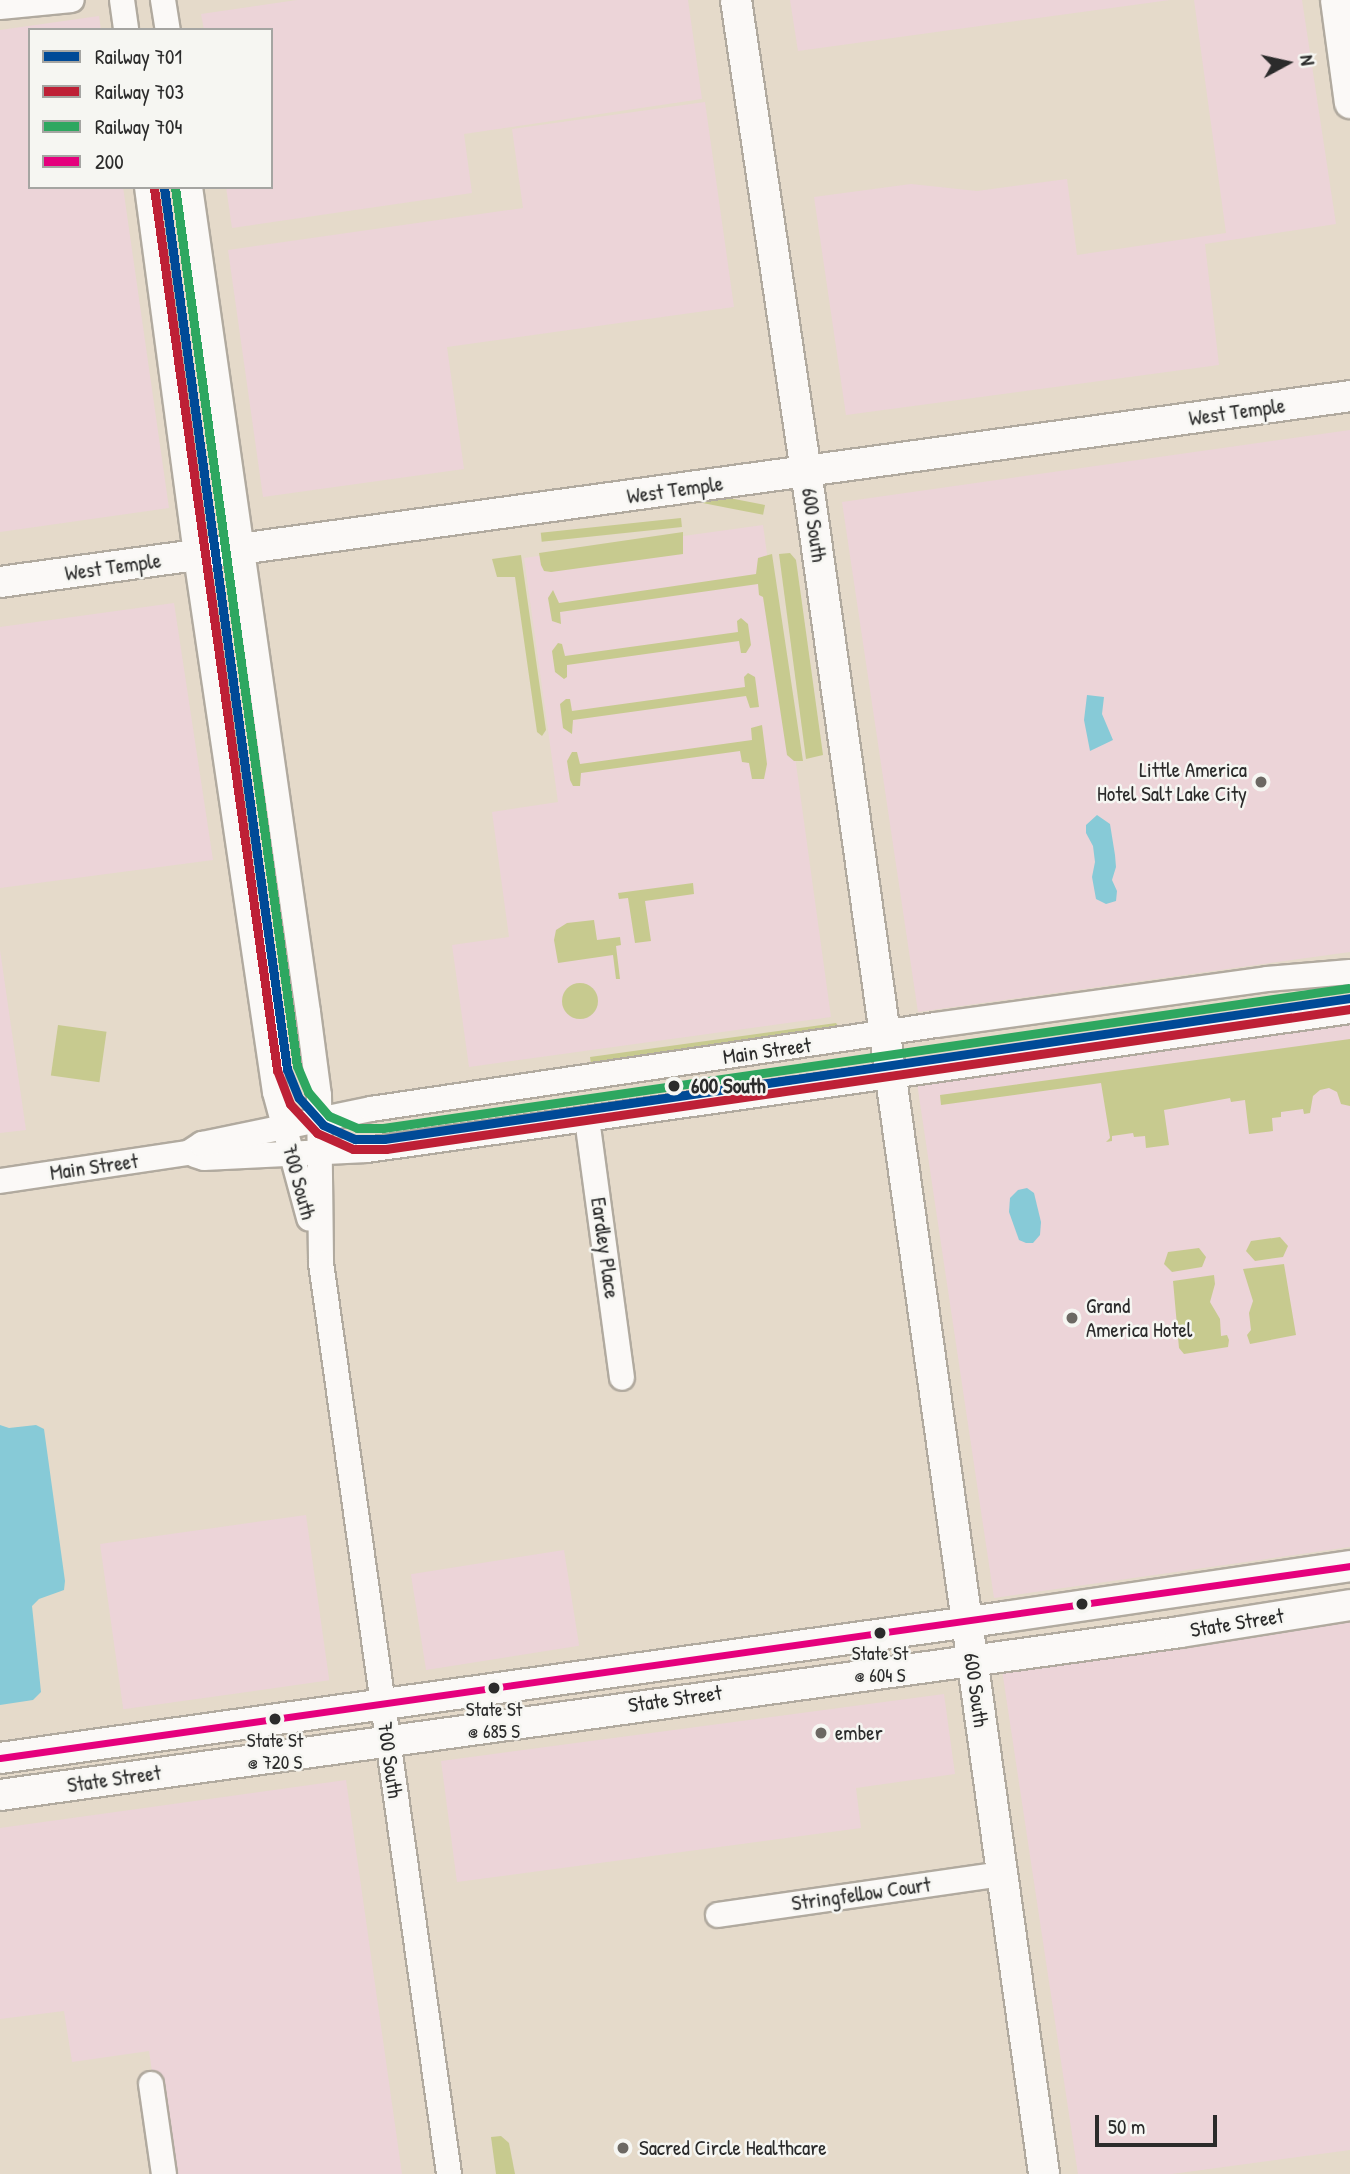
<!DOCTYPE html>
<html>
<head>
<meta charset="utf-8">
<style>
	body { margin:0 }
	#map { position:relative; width:1350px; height:2174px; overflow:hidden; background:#e5daca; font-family:"Patrick Hand",sans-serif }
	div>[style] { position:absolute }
	.built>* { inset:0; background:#ecd4d8; transform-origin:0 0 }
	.green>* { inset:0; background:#c7ca8f; transform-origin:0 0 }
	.round { border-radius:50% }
	.water>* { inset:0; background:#87cad7 }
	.roads { filter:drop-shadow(2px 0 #b1aa9f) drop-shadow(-2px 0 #b1aa9f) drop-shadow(0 2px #b1aa9f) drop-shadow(0 -2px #b1aa9f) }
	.minor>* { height:24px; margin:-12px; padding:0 12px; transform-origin:12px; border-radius:12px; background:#fbf9f7 }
	.major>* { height:30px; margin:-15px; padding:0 15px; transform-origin:15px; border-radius:15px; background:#fbf9f7 }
	.bus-1>* { height:7px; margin:-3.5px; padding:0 3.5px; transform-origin:3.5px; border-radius:3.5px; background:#e5007d }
	.rail-1>* { height:9px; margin:-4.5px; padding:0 4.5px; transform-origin:4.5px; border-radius:4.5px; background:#004a97 }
	.rail-2>* { height:9px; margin:-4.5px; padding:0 4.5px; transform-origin:4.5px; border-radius:4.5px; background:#be2036 }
	.rail-3>* { height:9px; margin:-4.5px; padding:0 4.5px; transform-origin:4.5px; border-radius:4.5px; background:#2ea760 }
	.dots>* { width:19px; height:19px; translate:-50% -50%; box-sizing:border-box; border:4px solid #f6f6f2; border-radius:50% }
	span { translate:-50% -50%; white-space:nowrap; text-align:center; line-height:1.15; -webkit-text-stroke:5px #f6f6f2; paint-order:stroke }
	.bus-label { font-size:19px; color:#2b2b2b }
	.street-label { font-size:21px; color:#2b2b2b }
	.poi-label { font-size:21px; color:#2b2b2b }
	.right { translate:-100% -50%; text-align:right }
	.left { translate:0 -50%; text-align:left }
	.stop-label { font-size:21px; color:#2b2b2b; font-weight:700 }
	.legend { position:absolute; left:28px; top:28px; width:245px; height:161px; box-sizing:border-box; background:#f6f6f2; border:2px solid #a5a5a2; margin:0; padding:9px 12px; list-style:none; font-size:21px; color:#2b2b2b }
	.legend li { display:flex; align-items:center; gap:14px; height:35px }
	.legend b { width:35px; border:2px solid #a5a5a2 }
	.north { position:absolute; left:1252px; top:28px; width:70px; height:70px; -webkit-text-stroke:5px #f6f6f2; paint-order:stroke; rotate:82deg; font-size:19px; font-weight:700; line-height:28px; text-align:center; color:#2b2b2b }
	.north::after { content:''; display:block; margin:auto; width:24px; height:32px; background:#2b2b2b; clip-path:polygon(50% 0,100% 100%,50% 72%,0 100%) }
	.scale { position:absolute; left:1095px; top:2115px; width:122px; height:32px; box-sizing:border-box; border:4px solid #2b2b2b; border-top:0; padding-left:9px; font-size:21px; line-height:24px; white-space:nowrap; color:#2b2b2b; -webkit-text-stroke:5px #f6f6f2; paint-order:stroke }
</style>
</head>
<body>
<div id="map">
	<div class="built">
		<i style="clip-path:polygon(297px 0,688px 0,702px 99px,464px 134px,472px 193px,232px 228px,226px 187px,271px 187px,271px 30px,204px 30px,201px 14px)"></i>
		<i style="clip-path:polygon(790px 0,1170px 0,798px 51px)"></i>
		<i style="clip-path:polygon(1194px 0,1302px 0,1336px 224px,1205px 244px,1219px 365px,846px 415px,814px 197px,911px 184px,977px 191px,1067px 179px,1077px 255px,1226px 233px)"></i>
		<i style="clip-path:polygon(99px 16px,101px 30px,30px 30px,30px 187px,123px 187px,169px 508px,0 532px,0 30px)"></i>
		<i style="clip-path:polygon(705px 102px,734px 307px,447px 347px,464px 469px,263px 497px,228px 250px,523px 208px,512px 129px)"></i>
		<i style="clip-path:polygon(1350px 430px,1350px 952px,918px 1012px,842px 502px)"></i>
		<i style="clip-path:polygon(763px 525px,831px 1017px,469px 1067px,452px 945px,509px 937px,492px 812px,558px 802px,524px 558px)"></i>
		<i style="clip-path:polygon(174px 603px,213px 860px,0 888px,0 627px)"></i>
		<i style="clip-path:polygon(0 950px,26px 1130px,0 1133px)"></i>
		<i style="clip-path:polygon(1350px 1022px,1350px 1547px,994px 1598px,917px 1083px)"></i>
		<i style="left:306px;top:1515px;width:167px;height:208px;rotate:82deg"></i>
		<i style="left:564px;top:1550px;width:97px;height:155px;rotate:81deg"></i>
		<i style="clip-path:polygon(1350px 1621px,1350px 2150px,1172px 2174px,1078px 2174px,1002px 1670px)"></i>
		<i style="clip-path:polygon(944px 1694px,955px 1774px,856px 1788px,861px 1828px,457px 1882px,441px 1761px)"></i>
		<i style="clip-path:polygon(346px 1780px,402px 2174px,167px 2174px,149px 2051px,72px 2062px,64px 2011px,0 2019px,0 1828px)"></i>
	</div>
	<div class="green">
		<i style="left:765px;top:505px;width:10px;height:68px;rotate:101deg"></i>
		<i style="left:681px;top:518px;width:9px;height:141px;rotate:84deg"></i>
		<i style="clip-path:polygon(683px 532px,683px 554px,551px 572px,544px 571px,541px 565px,539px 553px)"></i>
		<i style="clip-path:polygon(790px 553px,796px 560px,823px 755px,806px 759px,779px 554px)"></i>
		<i style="clip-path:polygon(772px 554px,803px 761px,794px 761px,787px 755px,763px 597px,759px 595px,758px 584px,560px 612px,561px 624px,552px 621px,548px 598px,553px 590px,559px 603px,756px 574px,758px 558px)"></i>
		<i style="clip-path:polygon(521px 555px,546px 730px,542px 736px,537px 732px,515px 577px,497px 577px,492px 559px)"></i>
		<i style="clip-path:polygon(741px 618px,748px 624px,751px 645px,746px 653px,741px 653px,739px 641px,567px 665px,567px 677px,564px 679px,555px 672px,552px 651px,558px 643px,562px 644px,565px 656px,738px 632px,737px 621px)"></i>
		<i style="clip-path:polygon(748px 673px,755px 677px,759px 707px,750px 708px,746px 696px,573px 720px,572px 734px,563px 728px,560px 704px,566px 699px,570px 699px,572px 711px,745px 687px,744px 677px)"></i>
		<i style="clip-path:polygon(762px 725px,767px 764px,764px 779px,752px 779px,749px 763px,742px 762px,740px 751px,581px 773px,580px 786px,573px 786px,570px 780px,567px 761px,572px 752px,577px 752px,580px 764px,752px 740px,751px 728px)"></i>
		<i style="clip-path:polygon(693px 883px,694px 894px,645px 901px,651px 941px,635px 943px,628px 898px,619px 899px,618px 893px)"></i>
		<i style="clip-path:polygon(594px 920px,597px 940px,620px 937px,621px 945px,616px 946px,620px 979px,616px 979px,613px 955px,558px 963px,554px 940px,556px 930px,567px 923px)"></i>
		<i class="round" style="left:562px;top:983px;width:36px;height:36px"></i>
		<i style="clip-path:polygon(836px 1023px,840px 1029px,592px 1070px,590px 1057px)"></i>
		<i style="left:58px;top:1025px;width:49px;height:51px;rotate:8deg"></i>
		<i style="clip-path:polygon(1350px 1039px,1350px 1106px,1341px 1104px,1337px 1092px,1329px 1088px,1320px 1090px,1313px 1096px,1310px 1113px,1304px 1114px,1303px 1109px,1281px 1112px,1281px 1117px,1272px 1118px,1273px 1131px,1249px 1134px,1245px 1100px,1231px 1102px,1230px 1098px,1164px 1110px,1169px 1145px,1146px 1148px,1145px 1136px,1134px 1137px,1133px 1133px,1112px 1136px,1112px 1141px,1106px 1142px,1110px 1138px,1101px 1083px,941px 1105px,940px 1095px)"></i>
		<i style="clip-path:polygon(1280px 1237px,1288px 1246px,1283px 1257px,1255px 1261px,1246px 1251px,1251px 1241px)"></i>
		<i style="clip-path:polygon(1199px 1248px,1206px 1257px,1202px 1267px,1172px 1272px,1164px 1264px,1168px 1252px)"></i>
		<i style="clip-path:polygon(1284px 1264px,1296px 1335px,1250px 1344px,1247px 1335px,1251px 1330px,1249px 1313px,1253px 1301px,1243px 1269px)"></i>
		<i style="clip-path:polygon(1214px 1275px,1215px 1284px,1210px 1302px,1220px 1319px,1221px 1336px,1227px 1335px,1229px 1340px,1228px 1347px,1184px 1354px,1179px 1348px,1173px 1281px)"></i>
		<i style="clip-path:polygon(501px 2136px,509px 2143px,515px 2174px,496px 2174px,491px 2137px)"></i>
	</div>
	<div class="water">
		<i style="clip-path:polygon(1087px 695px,1104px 697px,1102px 714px,1113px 740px,1090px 751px,1084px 720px)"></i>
		<i style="clip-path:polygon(1097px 815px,1110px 824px,1115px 855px,1116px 867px,1112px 880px,1117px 891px,1116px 901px,1106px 904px,1096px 899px,1092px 877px,1095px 862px,1093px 846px,1086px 833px,1086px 825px)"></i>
		<i style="clip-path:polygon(1027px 1188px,1034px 1193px,1041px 1222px,1040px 1235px,1033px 1243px,1026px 1243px,1019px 1240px,1009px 1212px,1010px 1198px,1018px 1190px)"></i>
		<i style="clip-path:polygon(0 1425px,9px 1428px,36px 1425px,44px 1429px,65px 1581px,64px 1590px,39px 1599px,32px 1606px,41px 1692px,33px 1700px,0 1705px)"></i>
	</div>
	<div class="roads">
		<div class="minor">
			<i style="left:122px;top:0;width:30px;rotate:82deg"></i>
			<i style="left:163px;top:0;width:30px;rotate:81deg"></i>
			<i style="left:0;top:7px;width:72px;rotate:-5.6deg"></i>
			<i style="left:147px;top:187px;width:372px;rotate:82.4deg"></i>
			<i style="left:196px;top:556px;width:542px;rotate:81.62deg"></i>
			<i style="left:275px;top:1092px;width:131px;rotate:74.9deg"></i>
			<i style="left:190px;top:187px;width:833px;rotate:81.86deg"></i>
			<i style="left:308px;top:1012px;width:84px;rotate:82.5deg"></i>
			<i style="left:319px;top:1095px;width:168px;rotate:89.3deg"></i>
			<i style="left:321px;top:1263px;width:920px;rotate:82deg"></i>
			<i style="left:587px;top:1119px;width:261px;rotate:82.3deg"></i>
			<i style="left:195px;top:1155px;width:9px;rotate:18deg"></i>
			<i style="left:204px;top:1158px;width:163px;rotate:-2.8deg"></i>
			<i style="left:367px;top:1150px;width:993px;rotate:-8.05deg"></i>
			<i style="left:0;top:1181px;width:190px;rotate:-8.5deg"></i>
			<i style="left:188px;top:1153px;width:17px;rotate:-33deg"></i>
			<i style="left:202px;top:1144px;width:173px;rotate:-11.7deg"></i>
			<i style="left:371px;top:1109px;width:571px;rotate:-8.46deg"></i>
			<i style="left:936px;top:1025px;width:334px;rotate:-7.9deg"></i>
			<i style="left:1267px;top:979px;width:83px;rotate:-4.8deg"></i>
			<i style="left:718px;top:1915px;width:288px;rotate:-8.2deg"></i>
			<i style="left:151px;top:2084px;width:91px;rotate:81.8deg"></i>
		</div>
		<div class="major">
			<i style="left:736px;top:0;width:518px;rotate:81.56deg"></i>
			<i style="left:812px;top:512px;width:1678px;rotate:82.05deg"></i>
			<i style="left:1336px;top:0;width:104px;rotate:82.3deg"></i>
			<i style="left:0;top:582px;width:1363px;rotate:-7.84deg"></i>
			<i style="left:0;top:1758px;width:1015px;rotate:-7.99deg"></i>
			<i style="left:1005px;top:1617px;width:349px;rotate:-8.4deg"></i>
			<i style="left:0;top:1795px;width:1191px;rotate:-7.86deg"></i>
			<i style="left:1180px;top:1632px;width:172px;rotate:-9deg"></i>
		</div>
	</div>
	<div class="bus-1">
		<i style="left:0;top:1758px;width:1364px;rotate:-8.09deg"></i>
	</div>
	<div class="rail-1">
		<i style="left:164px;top:187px;width:891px;rotate:82.06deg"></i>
		<i style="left:287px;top:1069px;width:31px;rotate:68deg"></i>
		<i style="left:299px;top:1098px;width:36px;rotate:48deg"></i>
		<i style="left:323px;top:1125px;width:35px;rotate:24deg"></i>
		<i style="left:355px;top:1139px;width:29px"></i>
		<i style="left:384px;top:1139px;width:976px;rotate:-8.3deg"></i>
	</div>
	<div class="rail-2">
		<i style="left:154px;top:188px;width:891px;rotate:82.06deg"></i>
		<i style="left:277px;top:1070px;width:36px;rotate:69deg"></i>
		<i style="left:290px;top:1104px;width:40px;rotate:47deg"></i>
		<i style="left:317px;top:1133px;width:39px;rotate:24deg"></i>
		<i style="left:353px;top:1149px;width:33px"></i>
		<i style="left:386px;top:1149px;width:974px;rotate:-8.26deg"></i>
	</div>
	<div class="rail-3">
		<i style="left:175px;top:187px;width:887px;rotate:82.1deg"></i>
		<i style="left:297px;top:1066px;width:28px;rotate:67deg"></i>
		<i style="left:308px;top:1092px;width:32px;rotate:49deg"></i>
		<i style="left:329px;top:1116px;width:30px;rotate:23deg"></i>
		<i style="left:357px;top:1128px;width:26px"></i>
		<i style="left:383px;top:1128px;width:975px;rotate:-8.25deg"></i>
	</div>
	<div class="dots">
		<i style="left:1261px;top:782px;background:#6c6863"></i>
		<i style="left:674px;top:1086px;background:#2b2b2b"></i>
		<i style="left:1072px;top:1318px;background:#6c6863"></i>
		<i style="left:1082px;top:1604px;background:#2b2b2b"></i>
		<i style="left:880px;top:1633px;background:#2b2b2b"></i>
		<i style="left:494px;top:1688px;background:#2b2b2b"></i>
		<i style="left:275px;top:1719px;background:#2b2b2b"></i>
		<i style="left:821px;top:1733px;background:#6c6863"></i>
		<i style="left:623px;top:2148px;background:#6c6863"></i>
	</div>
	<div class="bus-label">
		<span style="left:880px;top:1665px">State St<br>@ 604 S</span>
		<span style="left:494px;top:1721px">State St<br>@ 685 S</span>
		<span style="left:275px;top:1752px">State St<br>@ 720 S</span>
	</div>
	<div class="street-label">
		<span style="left:1237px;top:412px;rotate:-8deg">West Temple</span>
		<span style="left:675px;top:490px;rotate:-8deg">West Temple</span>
		<span style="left:814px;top:525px;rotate:82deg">600 South</span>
		<span style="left:113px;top:567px;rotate:-8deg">West Temple</span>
		<span style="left:767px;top:1051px;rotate:-8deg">Main Street</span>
		<span style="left:94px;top:1167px;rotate:-8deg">Main Street</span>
		<span style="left:299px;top:1182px;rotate:75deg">700 South</span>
		<span style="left:605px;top:1248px;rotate:82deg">Eardley Place</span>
		<span style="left:1237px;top:1623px;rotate:-9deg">State Street</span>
		<span style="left:976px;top:1690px;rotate:82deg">600 South</span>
		<span style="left:675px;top:1699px;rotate:-8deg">State Street</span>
		<span style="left:390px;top:1760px;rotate:82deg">700 South</span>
		<span style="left:114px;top:1779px;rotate:-8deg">State Street</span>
		<span style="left:861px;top:1894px;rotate:-8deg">Stringfellow Court</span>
	</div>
	<div class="poi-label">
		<span class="right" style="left:1247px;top:782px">Little America<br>Hotel Salt Lake City</span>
		<span class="left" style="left:1086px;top:1318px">Grand<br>America Hotel</span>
		<span class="left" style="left:835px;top:1733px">ember</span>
		<span class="left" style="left:639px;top:2148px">Sacred Circle Healthcare</span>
	</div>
	<div class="stop-label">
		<span class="left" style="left:691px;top:1086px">600 South</span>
	</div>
	<ul class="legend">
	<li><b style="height:9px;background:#004a97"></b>Railway 701</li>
	<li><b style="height:9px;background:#be2036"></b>Railway 703</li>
	<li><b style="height:9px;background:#2ea760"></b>Railway 704</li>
	<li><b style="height:9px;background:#e5007d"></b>200</li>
	</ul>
	<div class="north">N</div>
	<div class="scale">50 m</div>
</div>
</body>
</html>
